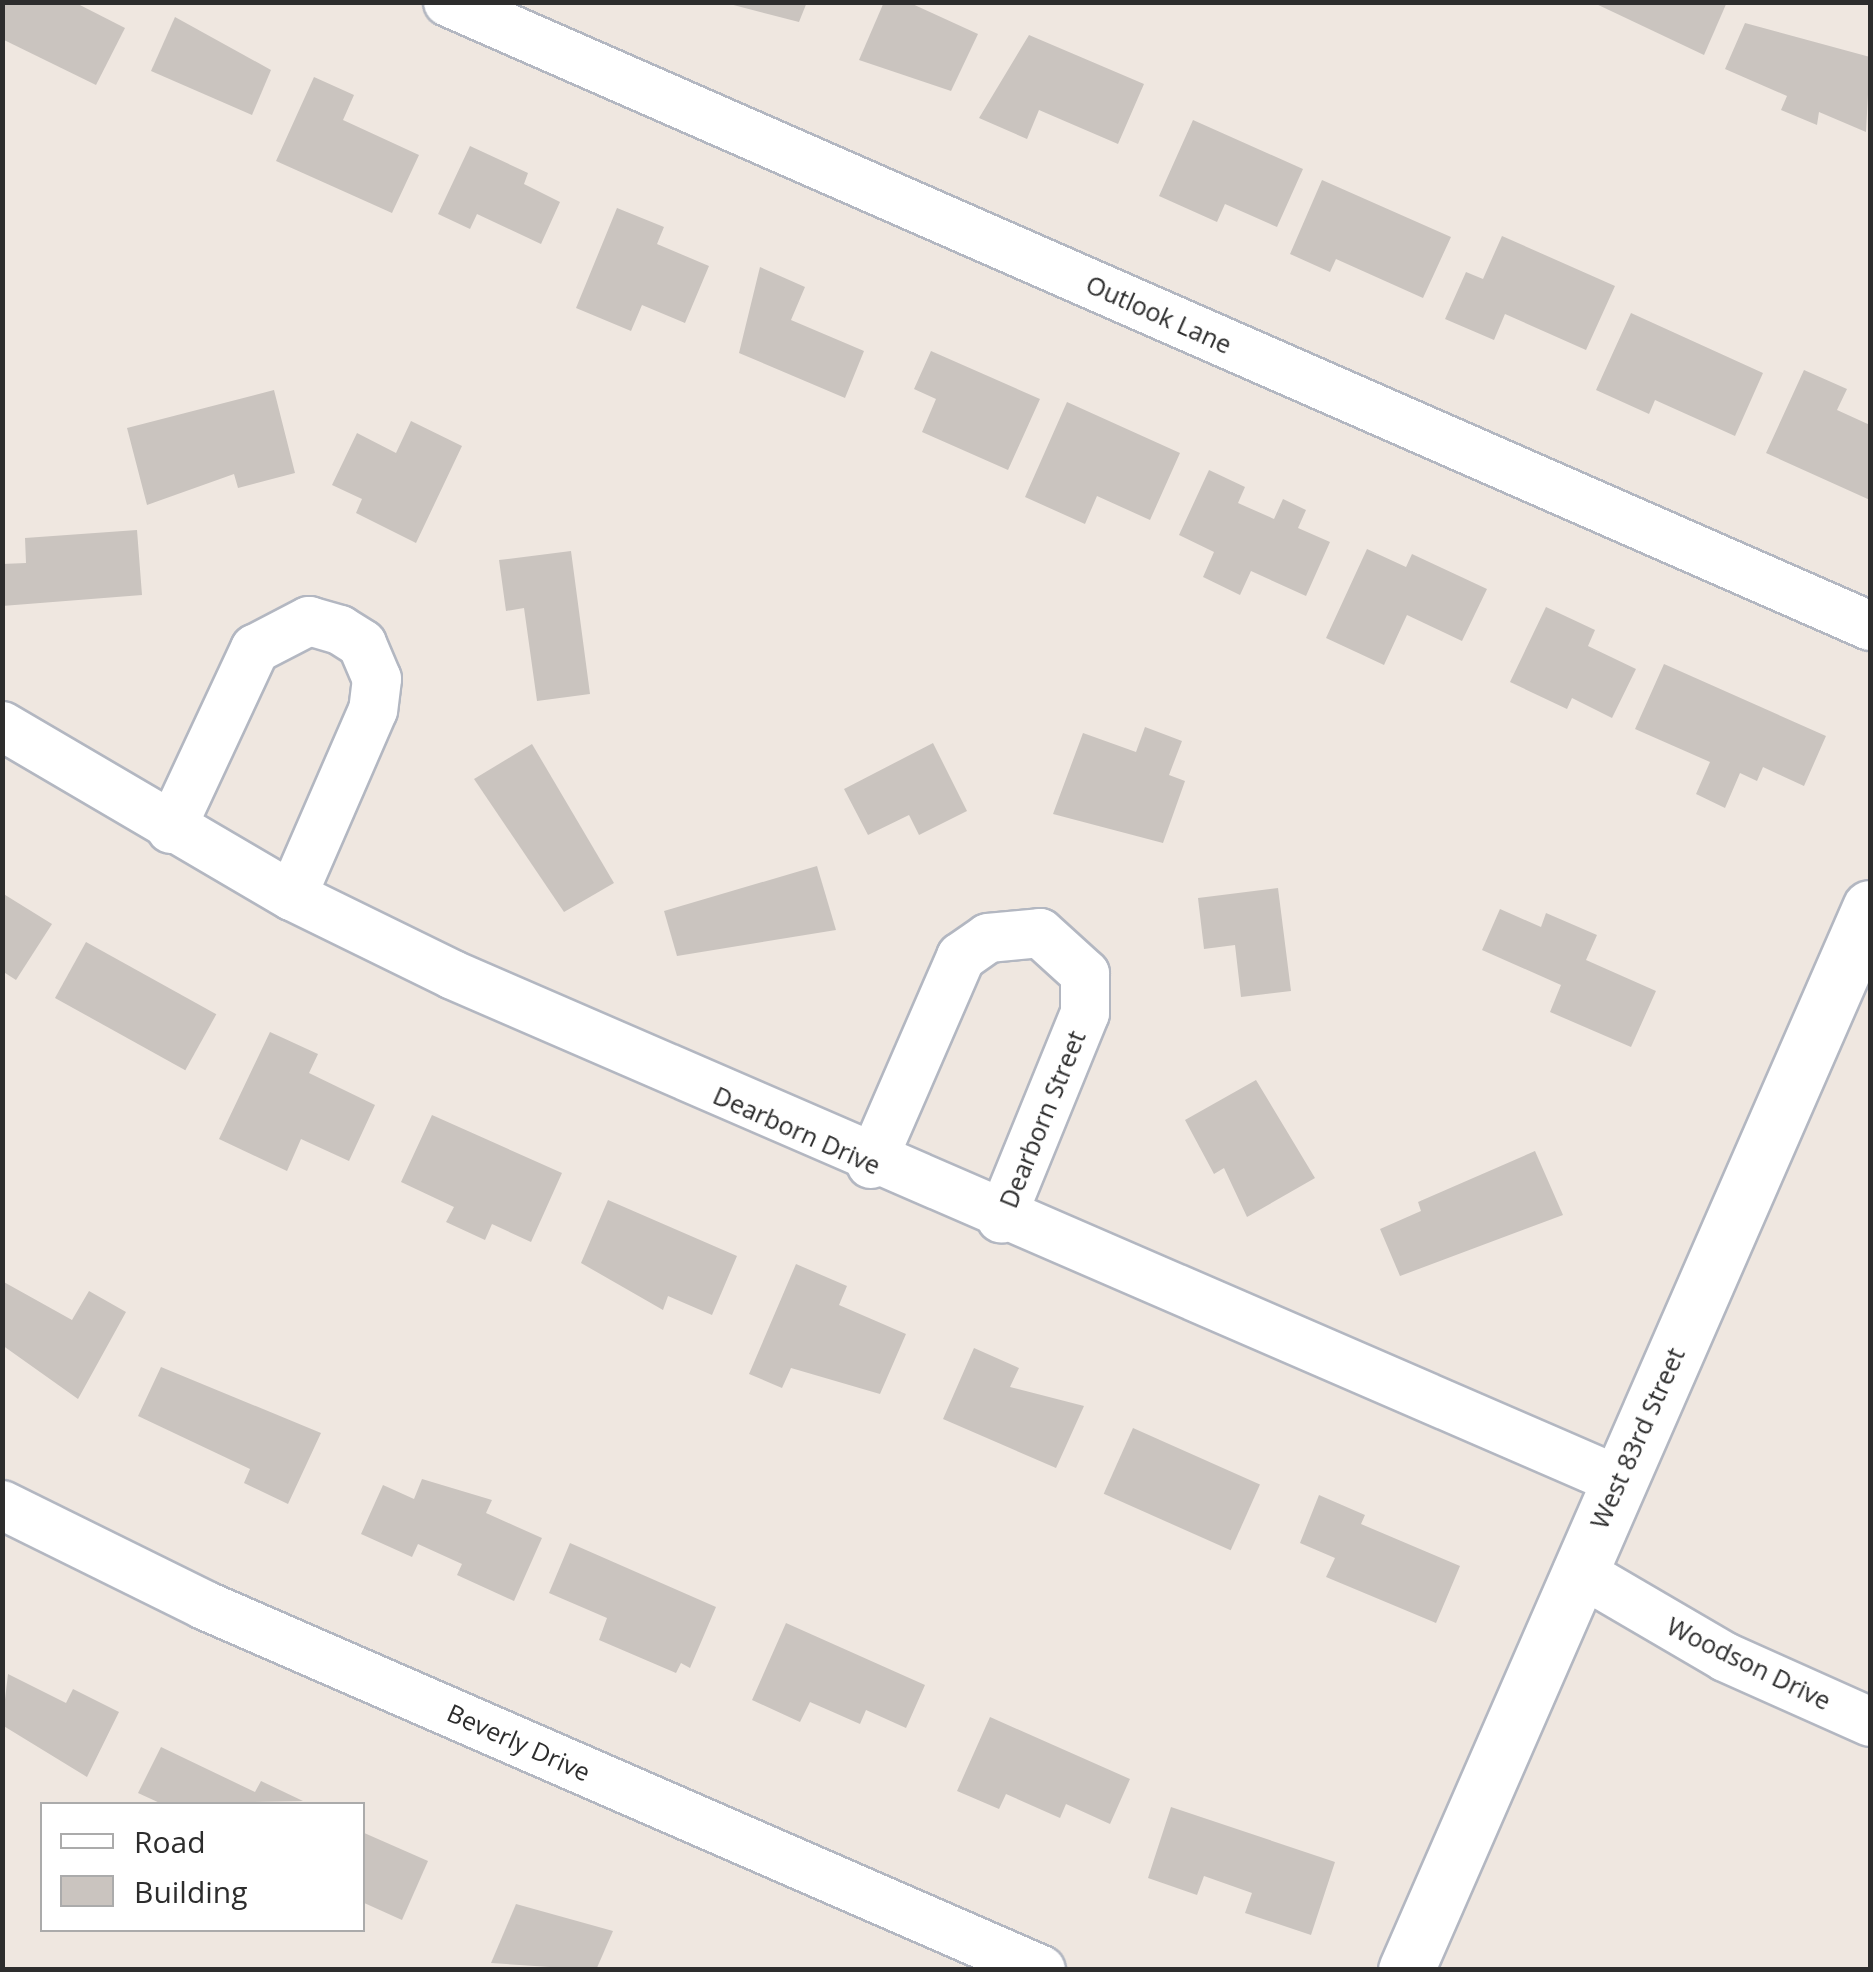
<!DOCTYPE html>
<html>
<head>
<meta charset="utf-8">
<style>
	body { margin:0 }
	#map { position:relative; width:1873px; height:1972px; overflow:hidden; background:#efe7e0; font-family:"Open Sans",sans-serif }
	div>[style] { position:absolute }
	.building>* { inset:0; background:#cac4bf; transform-origin:0 0 }
	.roads { filter:drop-shadow(2px 0 #b3b7c1) drop-shadow(-2px 0 #b3b7c1) drop-shadow(0 2px #b3b7c1) drop-shadow(0 -2px #b3b7c1) }
	.minor>* { height:48px; margin:-24px; padding:0 24px; transform-origin:24px; border-radius:24px; background:#fff }
	.tertiary>* { height:55px; margin:-27.5px; padding:0 27.5px; transform-origin:27.5px; border-radius:27.5px; background:#fff }
	span { translate:-50% -50%; white-space:nowrap; text-align:center; line-height:1.15; -webkit-text-stroke:10px #fff; paint-order:stroke }
	.street-label { font-size:25px; color:#2d2d2d }
	.frame { position:absolute; inset:0; border:5px solid #2d2d2d; pointer-events:none }
	.legend { position:absolute; left:40px; top:1802px; width:325px; height:130px; box-sizing:border-box; background:#fff; border:2px solid #ababab; margin:0; padding:12px 18px; list-style:none; font-size:30px; color:#2d2d2d }
	.legend li { display:flex; align-items:center; gap:20px; height:50px }
	.legend b { width:50px; border:2px solid #ababab }
</style>
</head>
<body>
<div id="map">
	<div class="building">
		<i style="clip-path:polygon(2px 2px,74px 2px,125px 28px,96px 85px,2px 39px)"></i>
		<i style="clip-path:polygon(722px 2px,807px 2px,799px 22px)"></i>
		<i style="clip-path:polygon(884px 2px,908px 2px,978px 34px,951px 91px,859px 60px)"></i>
		<i style="clip-path:polygon(1592px 2px,1727px 2px,1704px 55px)"></i>
		<i style="clip-path:polygon(175px 17px,271px 70px,252px 115px,151px 71px)"></i>
		<i style="clip-path:polygon(1745px 23px,1870px 57px,1866px 132px,1819px 112px,1817px 125px,1781px 110px,1787px 96px,1725px 69px)"></i>
		<i style="clip-path:polygon(1029px 35px,1144px 84px,1118px 144px,1039px 110px,1027px 139px,979px 118px)"></i>
		<i style="clip-path:polygon(314px 77px,354px 95px,343px 120px,419px 155px,392px 213px,276px 161px)"></i>
		<i style="clip-path:polygon(1193px 120px,1303px 169px,1277px 227px,1225px 204px,1217px 222px,1159px 196px)"></i>
		<i style="clip-path:polygon(470px 146px,528px 173px,524px 184px,560px 202px,541px 244px,477px 214px,470px 229px,438px 214px)"></i>
		<i style="clip-path:polygon(1322px 180px,1451px 237px,1423px 298px,1336px 259px,1330px 272px,1290px 254px)"></i>
		<i style="clip-path:polygon(617px 208px,664px 227px,657px 244px,709px 266px,685px 323px,642px 305px,631px 331px,576px 308px)"></i>
		<i style="clip-path:polygon(1502px 236px,1615px 286px,1586px 350px,1505px 314px,1494px 340px,1445px 319px,1466px 272px,1483px 279px)"></i>
		<i style="clip-path:polygon(760px 267px,805px 287px,791px 320px,864px 351px,845px 398px,739px 353px)"></i>
		<i style="clip-path:polygon(1631px 313px,1763px 373px,1735px 436px,1655px 400px,1649px 414px,1596px 390px)"></i>
		<i style="clip-path:polygon(931px 351px,1040px 399px,1008px 470px,922px 432px,936px 399px,914px 389px)"></i>
		<i style="clip-path:polygon(1804px 370px,1847px 389px,1837px 410px,1870px 425px,1870px 500px,1766px 453px)"></i>
		<i style="clip-path:polygon(274px 390px,295px 473px,238px 488px,234px 474px,147px 505px,127px 428px)"></i>
		<i style="clip-path:polygon(1067px 402px,1180px 453px,1150px 520px,1097px 496px,1085px 524px,1025px 497px)"></i>
		<i style="clip-path:polygon(411px 421px,462px 446px,416px 543px,356px 513px,362px 499px,332px 485px,357px 433px,396px 453px)"></i>
		<i style="clip-path:polygon(1209px 470px,1245px 487px,1238px 503px,1274px 519px,1283px 499px,1306px 510px,1298px 528px,1330px 542px,1306px 596px,1251px 571px,1240px 595px,1203px 577px,1214px 552px,1179px 535px)"></i>
		<i style="clip-path:polygon(137px 530px,142px 595px,2px 606px,2px 564px,26px 563px,25px 538px)"></i>
		<i style="clip-path:polygon(1367px 549px,1406px 567px,1412px 554px,1487px 589px,1462px 641px,1407px 615px,1384px 665px,1326px 638px)"></i>
		<i style="clip-path:polygon(571px 551px,590px 694px,537px 701px,524px 608px,506px 611px,499px 560px)"></i>
		<i style="clip-path:polygon(1546px 607px,1595px 630px,1588px 646px,1636px 669px,1612px 718px,1572px 698px,1567px 709px,1510px 682px)"></i>
		<i style="clip-path:polygon(1664px 664px,1826px 736px,1804px 786px,1763px 767px,1757px 781px,1740px 773px,1725px 808px,1696px 794px,1710px 762px,1635px 729px)"></i>
		<i style="clip-path:polygon(1145px 727px,1182px 741px,1169px 775px,1185px 781px,1163px 843px,1053px 814px,1083px 733px,1136px 752px)"></i>
		<i style="clip-path:polygon(933px 743px,967px 811px,919px 835px,909px 815px,868px 835px,844px 789px)"></i>
		<i style="clip-path:polygon(532px 744px,614px 883px,564px 912px,474px 779px)"></i>
		<i style="clip-path:polygon(817px 866px,836px 930px,677px 956px,664px 911px)"></i>
		<i style="clip-path:polygon(1278px 888px,1291px 991px,1241px 997px,1235px 945px,1204px 949px,1198px 898px)"></i>
		<i style="clip-path:polygon(2px 893px,52px 924px,16px 980px,2px 971px)"></i>
		<i style="clip-path:polygon(1500px 909px,1541px 927px,1546px 913px,1597px 935px,1586px 960px,1656px 991px,1631px 1047px,1550px 1012px,1561px 985px,1482px 950px)"></i>
		<i style="left:86px;top:942px;width:149px;height:64px;rotate:29deg"></i>
		<i style="clip-path:polygon(270px 1032px,318px 1054px,309px 1073px,375px 1105px,349px 1161px,301px 1139px,287px 1171px,219px 1139px)"></i>
		<i style="clip-path:polygon(1256px 1080px,1315px 1178px,1247px 1217px,1224px 1168px,1214px 1174px,1185px 1120px)"></i>
		<i style="clip-path:polygon(432px 1115px,562px 1173px,531px 1242px,492px 1224px,485px 1240px,446px 1222px,454px 1207px,401px 1182px)"></i>
		<i style="clip-path:polygon(1535px 1151px,1563px 1215px,1400px 1276px,1380px 1229px,1421px 1211px,1418px 1202px)"></i>
		<i style="clip-path:polygon(608px 1200px,737px 1256px,712px 1315px,668px 1296px,663px 1310px,581px 1263px)"></i>
		<i style="clip-path:polygon(796px 1264px,847px 1286px,839px 1305px,906px 1334px,880px 1394px,791px 1368px,782px 1388px,749px 1374px)"></i>
		<i style="clip-path:polygon(2px 1281px,72px 1320px,89px 1291px,126px 1312px,78px 1399px,2px 1345px)"></i>
		<i style="clip-path:polygon(974px 1348px,1019px 1368px,1010px 1387px,1084px 1406px,1056px 1468px,943px 1419px)"></i>
		<i style="clip-path:polygon(161px 1367px,321px 1433px,288px 1504px,244px 1483px,250px 1469px,138px 1416px)"></i>
		<i style="left:1133px;top:1428px;width:139px;height:72px;rotate:24deg"></i>
		<i style="clip-path:polygon(422px 1479px,492px 1500px,486px 1513px,542px 1538px,514px 1601px,457px 1575px,462px 1564px,418px 1544px,412px 1557px,361px 1534px,383px 1485px,414px 1499px)"></i>
		<i style="clip-path:polygon(1319px 1495px,1365px 1515px,1361px 1524px,1460px 1566px,1436px 1623px,1326px 1577px,1335px 1558px,1300px 1543px)"></i>
		<i style="clip-path:polygon(570px 1543px,716px 1607px,690px 1668px,681px 1663px,676px 1673px,599px 1640px,607px 1618px,549px 1593px)"></i>
		<i style="clip-path:polygon(786px 1623px,925px 1685px,906px 1728px,866px 1710px,860px 1724px,810px 1702px,800px 1722px,752px 1700px)"></i>
		<i style="clip-path:polygon(8px 1674px,66px 1703px,73px 1689px,119px 1712px,87px 1777px,2px 1725px)"></i>
		<i style="clip-path:polygon(990px 1717px,1130px 1779px,1110px 1824px,1066px 1804px,1060px 1818px,1006px 1794px,999px 1809px,957px 1791px)"></i>
		<i style="clip-path:polygon(161px 1747px,255px 1792px,261px 1781px,303px 1801px,162px 1804px,138px 1793px)"></i>
		<i style="clip-path:polygon(1171px 1807px,1335px 1862px,1311px 1935px,1245px 1913px,1252px 1893px,1204px 1876px,1197px 1895px,1148px 1878px)"></i>
		<i style="clip-path:polygon(362px 1832px,428px 1861px,402px 1920px,362px 1902px)"></i>
		<i style="clip-path:polygon(516px 1904px,613px 1931px,596px 1970px,491px 1963px)"></i>
	</div>
	<div class="roads">
		<div class="minor">
			<i style="left:448px;top:2px;width:1553px;rotate:23.69deg"></i>
			<i style="left:2px;top:726px;width:336px;rotate:30.4deg"></i>
			<i style="left:292px;top:896px;width:179px;rotate:26.1deg"></i>
			<i style="left:453px;top:975px;width:1270px;rotate:23.44deg"></i>
			<i style="left:171px;top:829px;width:199px;rotate:-65deg"></i>
			<i style="left:255px;top:649px;width:61px;rotate:-27.4deg"></i>
			<i style="left:309px;top:621px;width:32px;rotate:16deg"></i>
			<i style="left:340px;top:630px;width:26px;rotate:32deg"></i>
			<i style="left:362px;top:644px;width:38px;rotate:67deg"></i>
			<i style="left:377px;top:679px;width:31px;rotate:97deg"></i>
			<i style="left:373px;top:710px;width:203px;rotate:113.5deg"></i>
			<i style="left:871px;top:1164px;width:226px;rotate:-66.5deg"></i>
			<i style="left:961px;top:957px;width:33px;rotate:-35deg"></i>
			<i style="left:988px;top:938px;width:52px;rotate:-5.5deg"></i>
			<i style="left:1040px;top:933px;width:61px;rotate:42.3deg"></i>
			<i style="left:1085px;top:974px;width:39px;rotate:90deg"></i>
			<i style="left:1085px;top:1013px;width:222px;rotate:112.2deg"></i>
			<i style="left:2px;top:1505px;width:225px;rotate:26.3deg"></i>
			<i style="left:204px;top:1605px;width:913px;rotate:23.56deg"></i>
			<i style="left:1578px;top:1571px;width:170px;rotate:30.3deg"></i>
			<i style="left:1725px;top:1657px;width:159px;rotate:24.1deg"></i>
		</div>
		<div class="tertiary">
			<i style="left:1406px;top:1970px;width:1159px;rotate:-66.4deg"></i>
		</div>
	</div>
	<div class="street-label">
		<span style="left:1159px;top:314px;rotate:24deg">Outlook Lane</span>
		<span style="left:1042px;top:1119px;rotate:-68deg">Dearborn Street</span>
		<span style="left:797px;top:1130px;rotate:24deg">Dearborn Drive</span>
		<span style="left:1637px;top:1438px;rotate:-66deg">West 83rd Street</span>
		<span style="left:1749px;top:1663px;rotate:26deg">Woodson Drive</span>
		<span style="left:519px;top:1742px;rotate:24deg">Beverly Drive</span>
	</div>
	<div class="frame"></div>
	<ul class="legend">
	<li><b style="height:12px;background:#fff"></b>Road</li>
	<li><b style="height:28px;background:#cac4bf"></b>Building</li>
	</ul>
</div>
</body>
</html>
